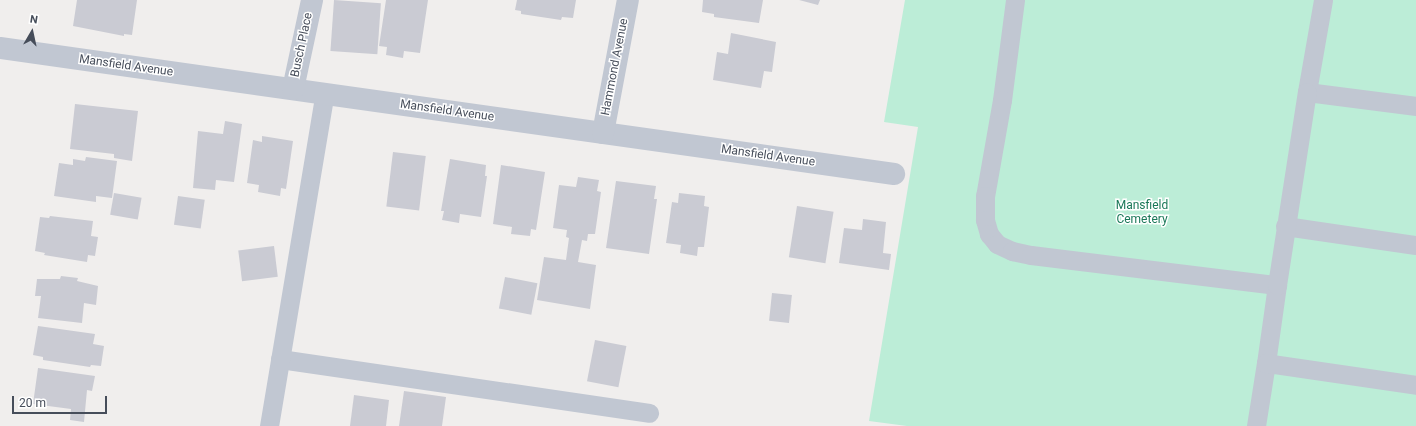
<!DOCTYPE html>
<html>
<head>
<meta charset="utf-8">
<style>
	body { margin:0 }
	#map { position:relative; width:1416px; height:426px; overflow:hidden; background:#f0eeed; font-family:Roboto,sans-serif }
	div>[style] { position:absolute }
	.green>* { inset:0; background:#bcedd7 }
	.building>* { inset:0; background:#cacbd3; transform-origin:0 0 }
	.service>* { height:19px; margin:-9.5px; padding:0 9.5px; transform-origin:9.5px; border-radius:9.5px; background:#c1c7d2 }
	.minor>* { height:22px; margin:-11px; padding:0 11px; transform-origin:11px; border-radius:11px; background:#c1c7d2 }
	span { translate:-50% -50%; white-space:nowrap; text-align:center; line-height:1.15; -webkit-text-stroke:3px #fff; paint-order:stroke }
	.street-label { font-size:12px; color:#464d5a }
	.park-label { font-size:12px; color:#1a7858 }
	.north { position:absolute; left:12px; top:12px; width:40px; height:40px; -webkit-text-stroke:3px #fff; paint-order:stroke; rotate:9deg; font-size:11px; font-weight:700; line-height:16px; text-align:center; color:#464d5a }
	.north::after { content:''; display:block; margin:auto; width:14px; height:18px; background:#464d5a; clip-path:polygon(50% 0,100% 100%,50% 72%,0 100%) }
	.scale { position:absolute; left:12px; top:396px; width:95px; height:18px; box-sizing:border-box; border:2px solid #464d5a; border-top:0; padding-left:5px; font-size:12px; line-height:14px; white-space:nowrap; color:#464d5a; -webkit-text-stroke:3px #fff; paint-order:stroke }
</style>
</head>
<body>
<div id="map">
	<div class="green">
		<i style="clip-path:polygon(905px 0,1416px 0,1416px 426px,907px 426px,869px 421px,918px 127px,884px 122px)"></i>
	</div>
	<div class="building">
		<i style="clip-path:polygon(77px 0,137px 0,132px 35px,124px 34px,124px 36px,73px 26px)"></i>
		<i style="left:334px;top:0;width:47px;height:51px;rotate:4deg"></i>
		<i style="clip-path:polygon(386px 0,428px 0,420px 53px,404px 51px,403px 58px,386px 55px,387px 47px,379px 46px)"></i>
		<i style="clip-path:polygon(517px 0,576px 0,573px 18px,562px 17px,561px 20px,521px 14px,521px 11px,515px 10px)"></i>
		<i style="clip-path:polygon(703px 0,763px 0,759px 23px,714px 17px,714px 14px,702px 12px)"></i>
		<i style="clip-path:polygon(799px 0,820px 0,818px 5px)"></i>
		<i style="clip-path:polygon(731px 33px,776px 42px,772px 72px,764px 71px,761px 88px,713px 80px,717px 52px,728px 54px)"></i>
		<i style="clip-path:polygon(75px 104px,138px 111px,132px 161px,114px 158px,114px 154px,70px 149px)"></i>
		<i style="clip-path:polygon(225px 121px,242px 124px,234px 182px,216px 180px,215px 190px,193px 188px,198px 131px,223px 134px)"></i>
		<i style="clip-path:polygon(262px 136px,293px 141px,286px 189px,281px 188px,280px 196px,258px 192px,259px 185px,247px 183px,253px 140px,262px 142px)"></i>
		<i style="left:393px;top:152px;width:33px;height:55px;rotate:7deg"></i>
		<i style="clip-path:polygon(86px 157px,117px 161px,112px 198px,96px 196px,96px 202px,54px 196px,59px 163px,73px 165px,73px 159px,85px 161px)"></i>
		<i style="clip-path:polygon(450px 159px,486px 165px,485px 176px,487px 176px,481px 217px,460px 214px,459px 223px,442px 220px,444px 211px,441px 211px)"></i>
		<i style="clip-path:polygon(501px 165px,545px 172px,536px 230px,531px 229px,530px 236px,511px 234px,512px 227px,493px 224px)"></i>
		<i style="clip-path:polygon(578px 177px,599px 180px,597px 191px,601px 192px,595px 234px,588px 234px,587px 241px,582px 240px,578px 262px,596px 265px,590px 309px,537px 300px,544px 257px,566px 260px,569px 238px,566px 237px,567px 230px,553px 228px,559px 185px,576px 187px)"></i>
		<i style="clip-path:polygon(616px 181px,656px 186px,654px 199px,657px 199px,649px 254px,606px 248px)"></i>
		<i style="left:114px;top:193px;width:28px;height:22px;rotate:10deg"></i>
		<i style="clip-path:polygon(679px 193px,705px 196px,704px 206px,709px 207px,704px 247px,698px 247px,697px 256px,680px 253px,681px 245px,666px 243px,672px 202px,678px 203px)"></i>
		<i style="left:178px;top:196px;width:27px;height:29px;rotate:8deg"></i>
		<i style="left:797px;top:206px;width:37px;height:52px;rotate:9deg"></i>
		<i style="clip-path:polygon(50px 216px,93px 221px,91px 236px,98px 237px,95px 256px,88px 255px,87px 262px,44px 255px,45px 253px,35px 251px,40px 217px,49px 218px)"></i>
		<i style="clip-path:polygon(863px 219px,886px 222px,883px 253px,891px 254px,889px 270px,839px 263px,844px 228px,862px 230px)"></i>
		<i style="left:274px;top:246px;width:31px;height:36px;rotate:83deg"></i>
		<i style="clip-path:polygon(61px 276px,78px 278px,77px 281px,98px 286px,96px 305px,84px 303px,82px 323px,38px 318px,41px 296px,35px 296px,37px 279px,60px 279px)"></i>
		<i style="left:505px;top:277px;width:33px;height:32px;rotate:11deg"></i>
		<i style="left:772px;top:293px;width:20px;height:28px;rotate:6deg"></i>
		<i style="clip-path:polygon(38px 326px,95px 334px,93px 344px,104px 346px,101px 366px,91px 365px,90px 367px,43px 360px,43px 357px,33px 355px)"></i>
		<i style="left:595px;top:340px;width:32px;height:42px;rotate:11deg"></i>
		<i style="clip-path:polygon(38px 368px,95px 376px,92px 391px,87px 390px,84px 422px,70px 420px,71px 409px,33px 404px)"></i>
		<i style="clip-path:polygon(404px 391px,446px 397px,442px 426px,399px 426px)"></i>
		<i style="clip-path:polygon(354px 395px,389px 400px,386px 426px,350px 426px)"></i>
	</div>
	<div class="service">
		<i style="left:1015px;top:0;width:101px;rotate:97.4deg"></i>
		<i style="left:1002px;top:100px;width:97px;rotate:100deg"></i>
		<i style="left:985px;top:196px;width:24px;rotate:90deg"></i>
		<i style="left:985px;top:220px;width:15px;rotate:74deg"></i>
		<i style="left:989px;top:234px;width:13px;rotate:51deg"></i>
		<i style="left:997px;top:244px;width:17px;rotate:25deg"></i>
		<i style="left:1012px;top:251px;width:19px;rotate:12deg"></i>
		<i style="left:1031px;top:255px;width:248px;rotate:7deg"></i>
		<i style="left:1277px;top:285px;width:79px;rotate:98deg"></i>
		<i style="left:1323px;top:0;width:93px;rotate:99.9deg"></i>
		<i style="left:1307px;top:92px;width:110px;rotate:7.3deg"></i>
		<i style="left:1285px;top:226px;width:132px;rotate:8.3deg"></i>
		<i style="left:1277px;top:285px;width:195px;rotate:-81.2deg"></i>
		<i style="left:280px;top:359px;width:373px;rotate:8.3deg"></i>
		<i style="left:269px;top:426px;width:338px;rotate:-80.5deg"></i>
		<i style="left:1256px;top:426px;width:64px;rotate:-81deg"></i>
		<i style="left:1266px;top:363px;width:152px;rotate:8.3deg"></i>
	</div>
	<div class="minor">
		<i style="left:0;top:48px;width:903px;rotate:8.02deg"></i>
		<i style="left:293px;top:89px;width:91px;rotate:-77.9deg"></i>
		<i style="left:603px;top:133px;width:135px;rotate:-79.4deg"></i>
	</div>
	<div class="street-label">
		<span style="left:302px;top:45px;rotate:-78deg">Busch Place</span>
		<span style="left:126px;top:66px;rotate:8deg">Mansfield Avenue</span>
		<span style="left:615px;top:67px;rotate:-79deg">Hammond Avenue</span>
		<span style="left:447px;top:111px;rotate:8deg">Mansfield Avenue</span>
		<span style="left:768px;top:156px;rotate:8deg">Mansfield Avenue</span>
	</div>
	<div class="park-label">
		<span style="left:1142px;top:213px">Mansfield<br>Cemetery</span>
	</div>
	<div class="north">N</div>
	<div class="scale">20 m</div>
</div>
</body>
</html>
